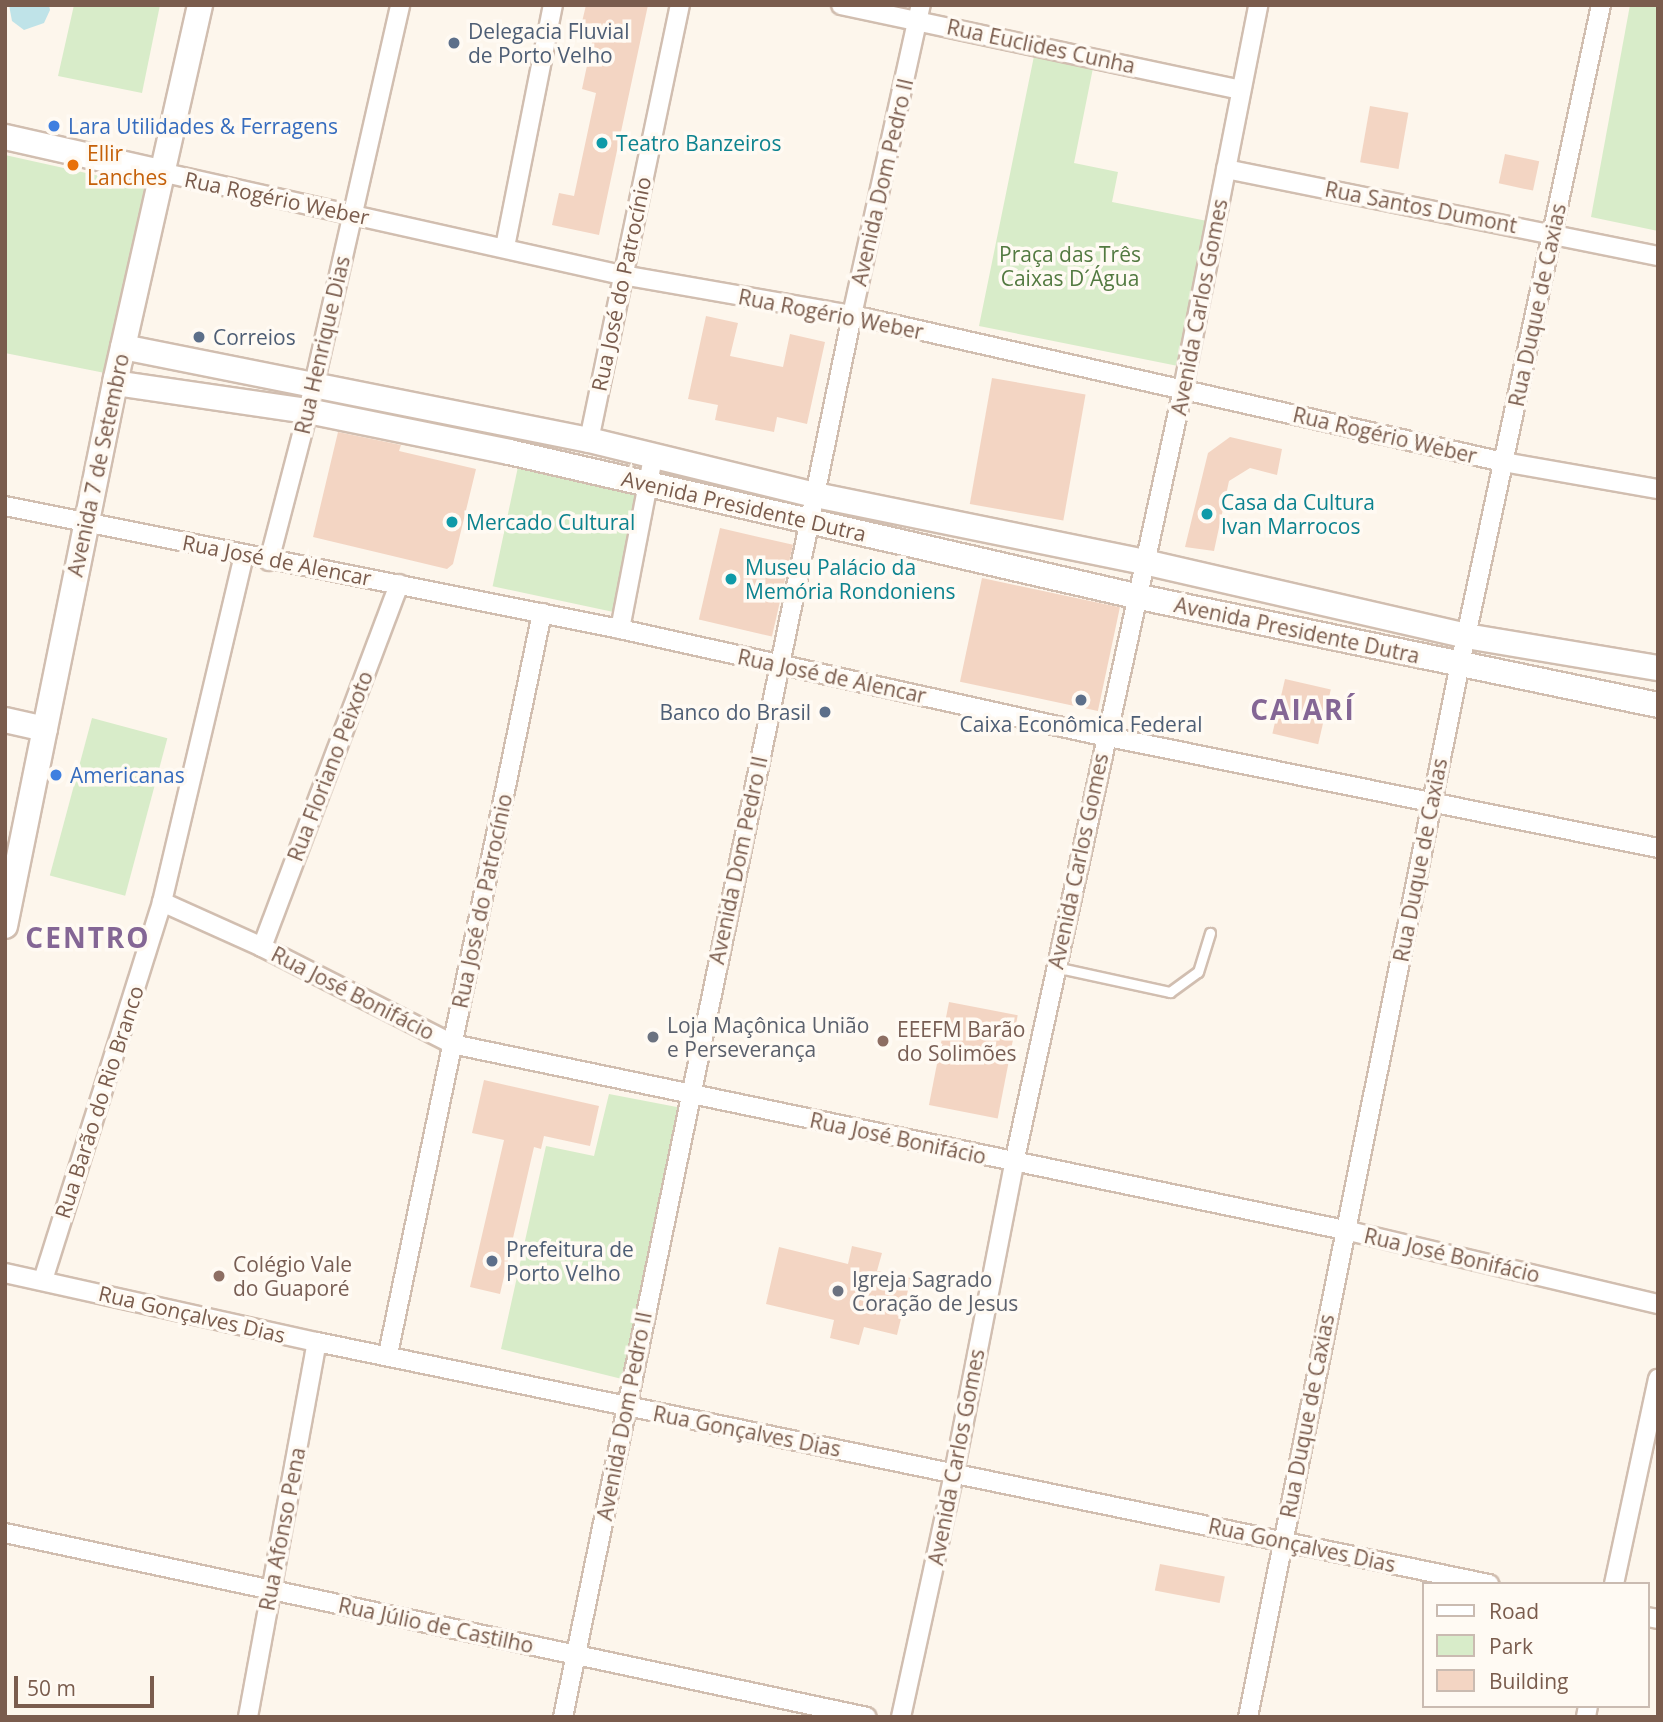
<!DOCTYPE html>
<html>
<head>
<meta charset="utf-8">
<style>
  body { margin:0 }
  #map { position:relative; width:1663px; height:1722px; overflow:hidden; background:#fdf6ec; font-family:"Open Sans",sans-serif }
  div>[style] { position:absolute }
  [style*='--x'] { left:calc(var(--x)*1px); top:calc(var(--y)*1px); width:calc(var(--w)*1px); rotate:calc(var(--a)*1deg) }
  .green>* { inset:0; background:#d8ecc9; transform-origin:0 0 }
  .water>* { inset:0; background:#bfe3e8 }
  .building>* { inset:0; background:#f3d5c3; transform-origin:0 0 }
  .roads { filter:drop-shadow(2px 0 #d1beb0) drop-shadow(-2px 0 #d1beb0) drop-shadow(0 2px #d1beb0) drop-shadow(0 -2px #d1beb0) }
  .lane>* { height:9px; margin:-4.5px; padding:0 4.5px; transform-origin:4.5px; border-radius:4.5px; background:#fff }
  .street>* { height:18px; margin:-9px; padding:0 9px; transform-origin:9px; border-radius:9px; background:#fff }
  .secondary>* { height:24px; margin:-12px; padding:0 12px; transform-origin:12px; border-radius:12px; background:#fff }
  .dots>* { width:19px; height:19px; translate:-50% -50%; box-sizing:border-box; border:4px solid #fffaf3; border-radius:50% }
  span { translate:-50% -50%; white-space:nowrap; text-align:center; line-height:1.15; -webkit-text-stroke:7px #fffaf3; paint-order:stroke }
  .service-label { font-size:21px; color:#4e5e75 }
  .left { translate:0 -50%; text-align:left }
  .right { translate:-100% -50%; text-align:right }
  .street-label { font-size:21px; color:#7a5c4d }
  .shop-label { font-size:21px; color:#366cbe }
  .culture-label { font-size:21px; color:#0d838f }
  .food-label { font-size:21px; color:#c56008 }
  .park-label { font-size:21px; color:#537a41 }
  .worship-label { font-size:21px; color:#5b616d }
  .education-label { font-size:21px; color:#785e54 }
  .district-label { font-size:28px; color:#846695; font-weight:700; letter-spacing:2px }
  .frame { position:absolute; inset:0; border:7px solid #7a5c4d; pointer-events:none }
  .legend { position:absolute; left:1422px; top:1582px; width:228px; height:126px; box-sizing:border-box; background:#fffaf3; border:2px solid #cabbb1; margin:0; padding:9px 12px; list-style:none; font-size:21px; color:#7a5c4d }
  .legend li { display:flex; align-items:center; gap:14px; height:35px }
  .legend b { width:35px; border:2px solid #cabbb1 }
  .scale { position:absolute; left:14px; top:1676px; width:140px; height:32px; box-sizing:border-box; border:4px solid #7a5c4d; border-top:0; padding-left:9px; font-size:21px; line-height:24px; white-space:nowrap; color:#7a5c4d; -webkit-text-stroke:5px #fffaf3; paint-order:stroke }
</style>
</head>
<body>
<div id="map">
  <div class="green">
    <i style="clip-path:polygon(74px 5px,160px 5px,142px 93px,58px 76px)"></i>
    <i style="clip-path:polygon(1630px 5px,1658px 5px,1658px 231px,1591px 217px)"></i>
    <i style="clip-path:polygon(1034px 56px,1093px 68px,1074px 163px,1118px 172px,1112px 202px,1212px 222px,1183px 367px,979px 326px)"></i>
    <i style="clip-path:polygon(5px 155px,154px 188px,115px 375px,5px 353px)"></i>
    <i style="left:519px;top:462px;width:138px;height:127px;rotate:12deg"></i>
    <i style="left:92px;top:718px;width:78px;height:163px;rotate:15deg"></i>
    <i style="clip-path:polygon(609px 1094px,682px 1108px,635px 1373px,622px 1379px,501px 1349px,546px 1146px,594px 1156px)"></i>
  </div>
  <div class="water">
    <i style="clip-path:polygon(9px 5px,49px 5px,50px 10px,44px 23px,24px 30px,12px 21px)"></i>
  </div>
  <div class="building">
    <i style="clip-path:polygon(586px 5px,648px 5px,599px 235px,552px 225px,559px 193px,574px 196px,596px 93px,582px 89px,592px 42px,578px 39px)"></i>
    <i style="left:1370px;top:106px;width:39px;height:57px;rotate:10deg"></i>
    <i style="left:1505px;top:154px;width:35px;height:30px;rotate:12deg"></i>
    <i style="clip-path:polygon(706px 316px,738px 323px,730px 356px,783px 367px,790px 334px,825px 342px,807px 424px,777px 417px,774px 432px,715px 420px,718px 405px,688px 399px)"></i>
    <i style="left:992px;top:378px;width:95px;height:128px;rotate:10deg"></i>
    <i style="clip-path:polygon(338px 432px,401px 445px,399px 451px,476px 469px,453px 564px,447px 569px,313px 537px)"></i>
    <i style="clip-path:polygon(1230px 437px,1282px 449px,1277px 475px,1250px 468px,1229px 481px,1214px 551px,1185px 547px,1208px 453px)"></i>
    <i style="left:720px;top:528px;width:75px;height:94px;rotate:13deg"></i>
    <i style="left:982px;top:578px;width:141px;height:106px;rotate:12deg"></i>
    <i style="left:1285px;top:679px;width:47px;height:56px;rotate:13deg"></i>
    <i style="left:949px;top:1002px;width:70px;height:105px;rotate:11deg"></i>
    <i style="clip-path:polygon(484px 1080px,599px 1106px,590px 1146px,544px 1136px,541px 1149px,534px 1147px,500px 1294px,470px 1287px,504px 1140px,472px 1133px)"></i>
    <i style="clip-path:polygon(852px 1246px,882px 1253px,877px 1271px,911px 1278px,897px 1335px,864px 1327px,859px 1345px,830px 1338px,834px 1320px,766px 1304px,779px 1247px,848px 1264px)"></i>
    <i style="left:1160px;top:1564px;width:66px;height:27px;rotate:11deg"></i>
  </div>
  <div class="roads">
    <div class="lane">
      <i style="--x:1055;--y:967;--w:118;--a:12.3"></i>
      <i style="--x:1170;--y:992;--w:34;--a:-36"></i>
      <i style="--x:1198;--y:972;--w:41;--a:-72.9"></i>
    </div>
    <div class="street">
      <i style="--x:841;--y:5;--w:409;--a:12"></i>
      <i style="--x:1226;--y:169;--w:441;--a:11.4"></i>
      <i style="--x:165;--y:173;--w:468;--a:12.6"></i>
      <i style="--x:622;--y:275;--w:233;--a:9.9"></i>
      <i style="--x:852;--y:315;--w:667;--a:12.72"></i>
      <i style="--x:1503;--y:462;--w:157;--a:9.9"></i>
      <i style="--x:505;--y:247;--w:247;--a:-78.8"></i>
      <i style="--x:589;--y:440;--w:444;--a:-78.2"></i>
      <i style="--x:5;--y:506;--w:627;--a:11.31"></i>
      <i style="--x:620;--y:629;--w:496;--a:12.5"></i>
      <i style="--x:1104;--y:736;--w:565;--a:11.43"></i>
      <i style="--x:269;--y:561;--w:155;--a:-75.4"></i>
      <i style="--x:308;--y:411;--w:416;--a:-77.2"></i>
      <i style="--x:620;--y:629;--w:175;--a:-79.1"></i>
      <i style="--x:162;--y:902;--w:110;--a:24.2"></i>
      <i style="--x:262;--y:947;--w:213;--a:27"></i>
      <i style="--x:452;--y:1044;--w:912;--a:11.77"></i>
      <i style="--x:1345;--y:1230;--w:322;--a:13.3"></i>
      <i style="--x:262;--y:947;--w:388;--a:-69.3"></i>
      <i style="--x:5;--y:1273;--w:320;--a:12.5"></i>
      <i style="--x:317;--y:1342;--w:1197;--a:11.67"></i>
      <i style="--x:43;--y:1280;--w:396;--a:-72.5"></i>
      <i style="--x:162;--y:902;--w:356;--a:-76.7"></i>
      <i style="--x:388;--y:1354;--w:757;--a:-78.26"></i>
      <i style="--x:5;--y:1533;--w:881;--a:12.05"></i>
      <i style="--x:1614;--y:1584;--w:210;--a:-77.9"></i>
      <i style="--x:1647;--y:1617;--w:11;--a:10"></i>
      <i style="--x:248;--y:1717;--w:381;--a:-79.6"></i>
      <i style="--x:563;--y:1717;--w:1431;--a:-78.35"></i>
      <i style="--x:852;--y:315;--w:318;--a:-77.5"></i>
      <i style="--x:901;--y:1717;--w:250;--a:-77.7"></i>
      <i style="--x:954;--y:1473;--w:316;--a:-79"></i>
      <i style="--x:1014;--y:1163;--w:792;--a:-77.68"></i>
      <i style="--x:1183;--y:389;--w:391;--a:-78.9"></i>
      <i style="--x:1248;--y:1717;--w:1074;--a:-78.62"></i>
      <i style="--x:1460;--y:664;--w:674;--a:-77.92"></i>
      <i style="--x:1586;--y:1717;--w:11;--a:-80"></i>
    </div>
    <div class="secondary">
      <i style="--x:5;--y:137;--w:164;--a:12.7"></i>
      <i style="--x:123;--y:347;--w:475;--a:11.3"></i>
      <i style="--x:589;--y:440;--w:233;--a:13.7"></i>
      <i style="--x:815;--y:495;--w:336;--a:11.5"></i>
      <i style="--x:1144;--y:562;--w:330;--a:12.9"></i>
      <i style="--x:1466;--y:636;--w:195;--a:9.5"></i>
      <i style="--x:115;--y:383;--w:195;--a:8.3"></i>
      <i style="--x:308;--y:411;--w:205;--a:11.5"></i>
      <i style="--x:509;--y:452;--w:642;--a:12.95"></i>
      <i style="--x:1135;--y:596;--w:534;--a:11.77"></i>
      <i style="--x:5;--y:720;--w:41;--a:12.7"></i>
      <i style="--x:5;--y:926;--w:559;--a:-78.55"></i>
      <i style="--x:116;--y:378;--w:382;--a:-77.3"></i>
    </div>
  </div>
  <div class="dots">
    <i style="left:454px;top:43px;background:#5c6f8a"></i>
    <i style="left:54px;top:126px;background:#3f7fe0"></i>
    <i style="left:602px;top:143px;background:#0f9aa8"></i>
    <i style="left:73px;top:165px;background:#e8710a"></i>
    <i style="left:199px;top:337px;background:#5c6f8a"></i>
    <i style="left:1207px;top:514px;background:#0f9aa8"></i>
    <i style="left:452px;top:522px;background:#0f9aa8"></i>
    <i style="left:731px;top:579px;background:#0f9aa8"></i>
    <i style="left:1081px;top:700px;background:#5c6f8a"></i>
    <i style="left:825px;top:712px;background:#5c6f8a"></i>
    <i style="left:56px;top:775px;background:#3f7fe0"></i>
    <i style="left:653px;top:1037px;background:#6b7280"></i>
    <i style="left:883px;top:1041px;background:#8d6e63"></i>
    <i style="left:492px;top:1261px;background:#5c6f8a"></i>
    <i style="left:219px;top:1276px;background:#8d6e63"></i>
    <i style="left:838px;top:1291px;background:#6b7280"></i>
  </div>
  <div class="service-label">
    <span class="left" style="left:468px;top:43px">Delegacia Fluvial<br>de Porto Velho</span>
    <span class="left" style="left:213px;top:337px">Correios</span>
    <span class="right" style="left:811px;top:712px">Banco do Brasil</span>
    <span style="left:1081px;top:724px">Caixa Econômica Federal</span>
    <span class="left" style="left:506px;top:1261px">Prefeitura de<br>Porto Velho</span>
  </div>
  <div class="street-label">
    <span style="left:1041px;top:46px;rotate:12deg">Rua Euclides Cunha</span>
    <span style="left:882px;top:182px;rotate:-77deg">Avenida Dom Pedro II</span>
    <span style="left:277px;top:198px;rotate:12deg">Rua Rogério Weber</span>
    <span style="left:1421px;top:207px;rotate:11deg">Rua Santos Dumont</span>
    <span style="left:621px;top:284px;rotate:-78deg">Rua José do Patrocínio</span>
    <span style="left:1537px;top:305px;rotate:-78deg">Rua Duque de Caxias</span>
    <span style="left:1199px;top:307px;rotate:-79deg">Avenida Carlos Gomes</span>
    <span style="left:831px;top:314px;rotate:11deg">Rua Rogério Weber</span>
    <span style="left:322px;top:345px;rotate:-77deg">Rua Henrique Dias</span>
    <span style="left:1385px;top:435px;rotate:13deg">Rua Rogério Weber</span>
    <span style="left:98px;top:465px;rotate:-78deg">Avenida 7 de Setembro</span>
    <span style="left:744px;top:506px;rotate:13deg">Avenida Presidente Dutra</span>
    <span style="left:277px;top:560px;rotate:11deg">Rua José de Alencar</span>
    <span style="left:1297px;top:630px;rotate:12deg">Avenida Presidente Dutra</span>
    <span style="left:832px;top:676px;rotate:12deg">Rua José de Alencar</span>
    <span style="left:330px;top:766px;rotate:-69deg">Rua Floriano Peixoto</span>
    <span style="left:738px;top:860px;rotate:-78deg">Avenida Dom Pedro II</span>
    <span style="left:1420px;top:860px;rotate:-79deg">Rua Duque de Caxias</span>
    <span style="left:1078px;top:861px;rotate:-78deg">Avenida Carlos Gomes</span>
    <span style="left:482px;top:901px;rotate:-78deg">Rua José do Patrocínio</span>
    <span style="left:353px;top:993px;rotate:27deg">Rua José Bonifácio</span>
    <span style="left:99px;top:1102px;rotate:-72deg">Rua Barão do Rio Branco</span>
    <span style="left:898px;top:1138px;rotate:12deg">Rua José Bonifácio</span>
    <span style="left:1452px;top:1255px;rotate:13deg">Rua José Bonifácio</span>
    <span style="left:192px;top:1314px;rotate:13deg">Rua Gonçalves Dias</span>
    <span style="left:624px;top:1416px;rotate:-79deg">Avenida Dom Pedro II</span>
    <span style="left:1307px;top:1416px;rotate:-79deg">Rua Duque de Caxias</span>
    <span style="left:747px;top:1431px;rotate:11deg">Rua Gonçalves Dias</span>
    <span style="left:956px;top:1457px;rotate:-79deg">Avenida Carlos Gomes</span>
    <span style="left:282px;top:1529px;rotate:-79deg">Rua Afonso Pena</span>
    <span style="left:1302px;top:1545px;rotate:12deg">Rua Gonçalves Dias</span>
    <span style="left:436px;top:1625px;rotate:12deg">Rua Júlio de Castilho</span>
  </div>
  <div class="shop-label">
    <span class="left" style="left:68px;top:126px">Lara Utilidades &amp; Ferragens</span>
    <span class="left" style="left:70px;top:775px">Americanas</span>
  </div>
  <div class="culture-label">
    <span class="left" style="left:616px;top:143px">Teatro Banzeiros</span>
    <span class="left" style="left:1221px;top:514px">Casa da Cultura<br>Ivan Marrocos</span>
    <span class="left" style="left:466px;top:522px">Mercado Cultural</span>
    <span class="left" style="left:745px;top:579px">Museu Palácio da<br>Memória Rondoniens</span>
  </div>
  <div class="food-label">
    <span class="left" style="left:87px;top:165px">Ellir<br>Lanches</span>
  </div>
  <div class="park-label">
    <span style="left:1070px;top:266px">Praça das Três<br>Caixas D´Água</span>
  </div>
  <div class="worship-label">
    <span class="left" style="left:667px;top:1037px">Loja Maçônica União<br>e Perseverança</span>
    <span class="left" style="left:852px;top:1291px">Igreja Sagrado<br>Coração de Jesus</span>
  </div>
  <div class="education-label">
    <span class="left" style="left:897px;top:1041px">EEEFM Barão<br>do Solimões</span>
    <span class="left" style="left:233px;top:1276px">Colégio Vale<br>do Guaporé</span>
  </div>
  <div class="district-label">
    <span style="left:1303px;top:709px">CAIARÍ</span>
    <span style="left:88px;top:937px">CENTRO</span>
  </div>
  <div class="frame"></div>
  <ul class="legend">
  <li><b style="height:9px;background:#fff"></b>Road</li>
  <li><b style="height:19px;background:#d8ecc9"></b>Park</li>
  <li><b style="height:19px;background:#f3d5c3"></b>Building</li>
  </ul>
  <div class="scale">50 m</div>
</div>
</body>
</html>
